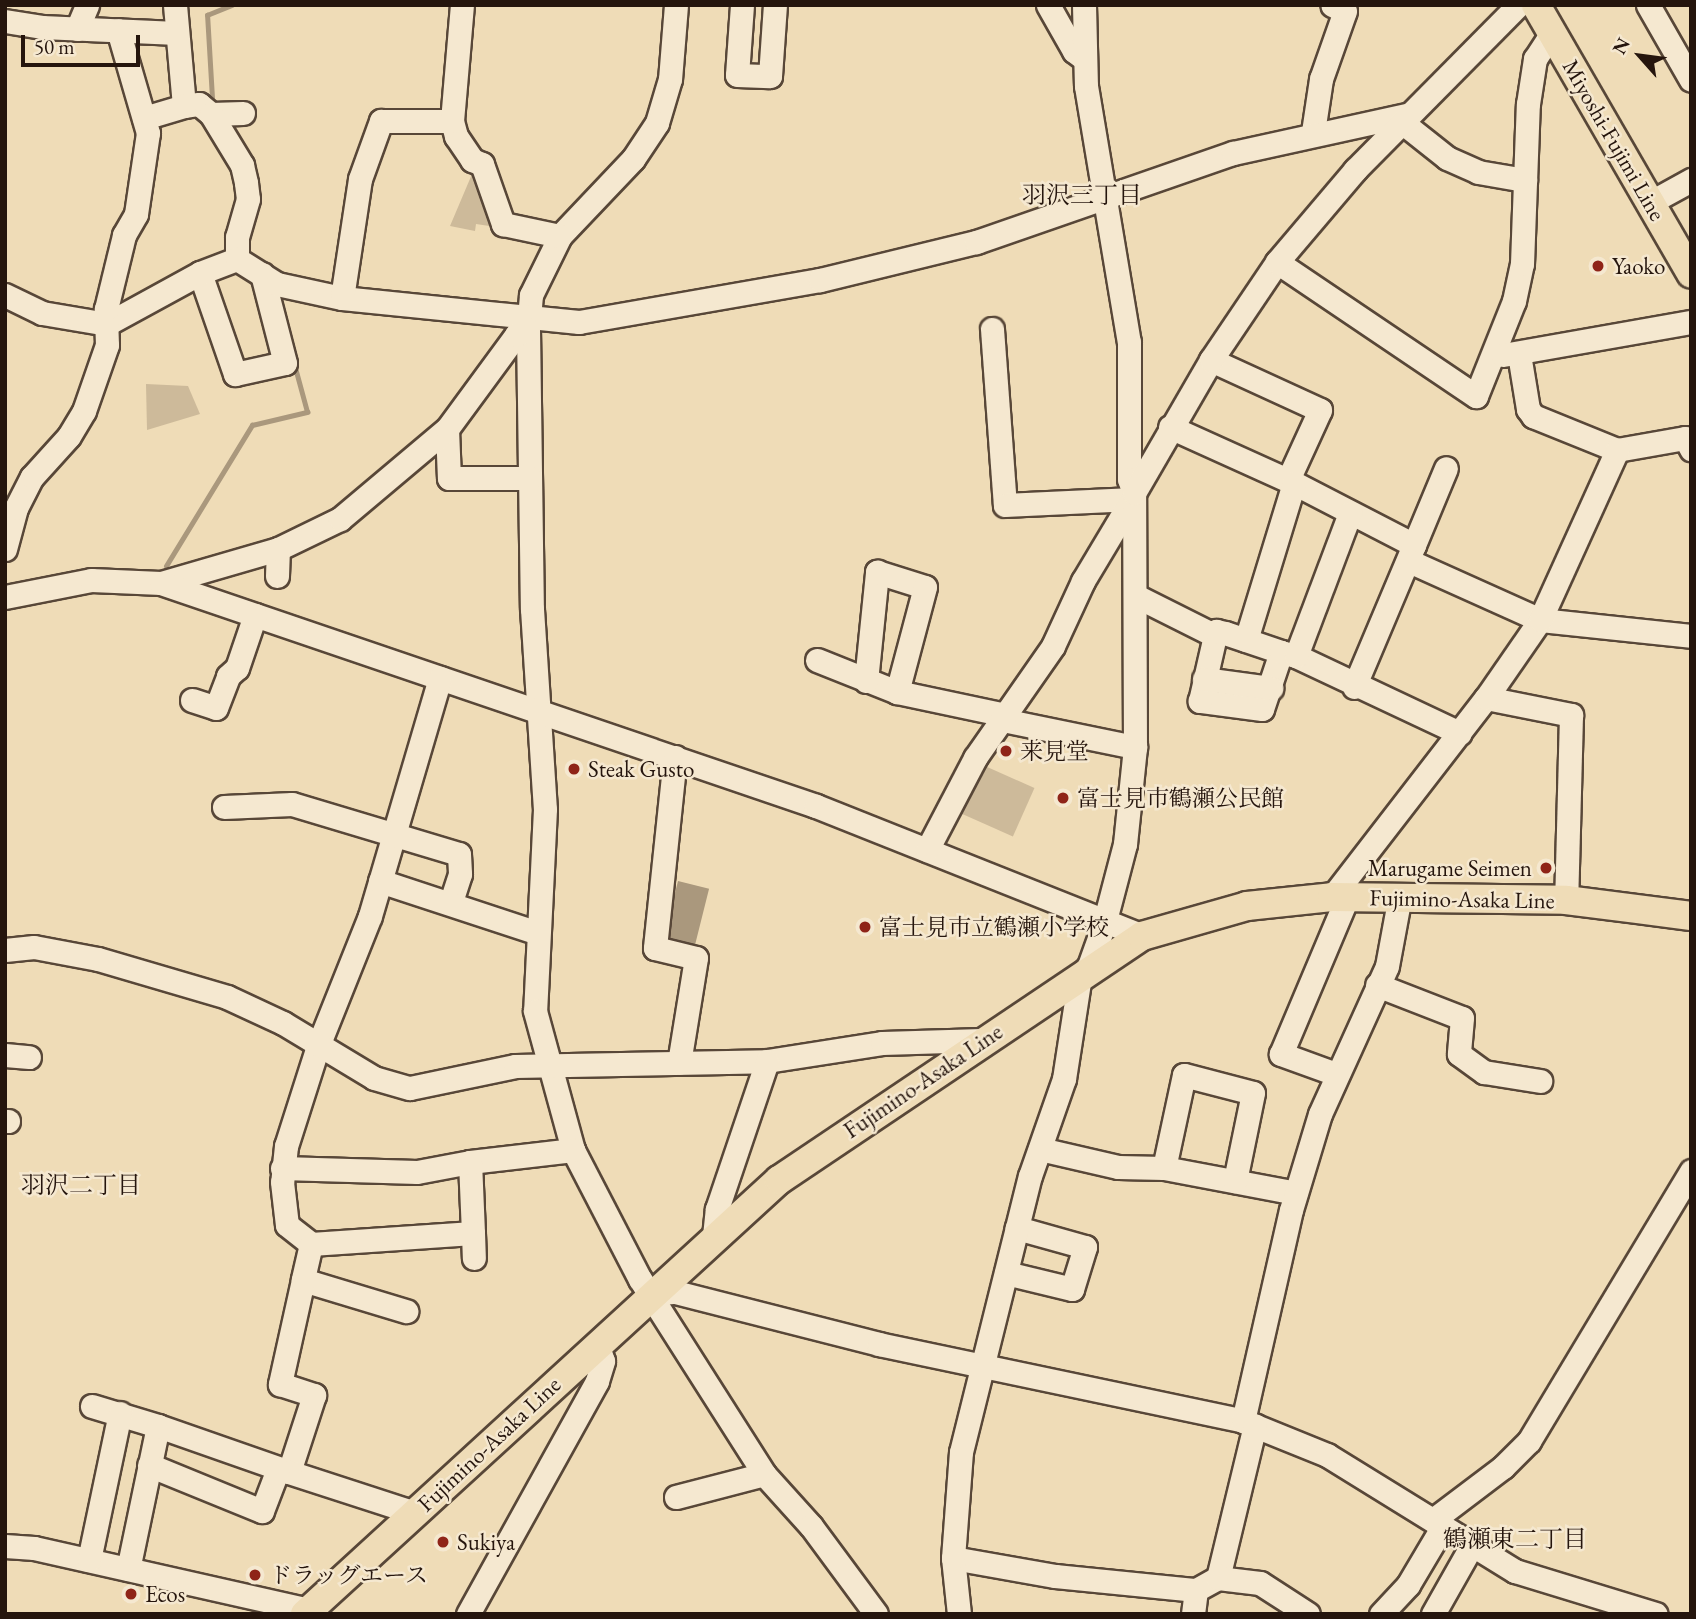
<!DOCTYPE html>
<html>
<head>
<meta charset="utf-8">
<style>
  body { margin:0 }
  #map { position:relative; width:1696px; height:1619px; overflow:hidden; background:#efdcb7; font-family:"EB Garamond","Noto Serif JP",serif }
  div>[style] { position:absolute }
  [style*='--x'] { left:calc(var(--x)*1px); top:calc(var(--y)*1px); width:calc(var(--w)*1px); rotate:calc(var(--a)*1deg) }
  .green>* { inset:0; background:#cdba9a; transform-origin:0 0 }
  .water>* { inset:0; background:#aa987d; transform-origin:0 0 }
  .stream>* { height:4.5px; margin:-2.25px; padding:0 2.25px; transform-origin:2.25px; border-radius:2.25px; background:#aa987d }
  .roads { filter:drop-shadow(2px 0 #584738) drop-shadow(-2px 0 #584738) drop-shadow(0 2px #584738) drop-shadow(0 -2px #584738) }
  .minor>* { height:23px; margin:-11.5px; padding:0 11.5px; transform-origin:11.5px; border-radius:11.5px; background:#f5e8d0 }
  .major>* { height:28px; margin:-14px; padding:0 14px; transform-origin:14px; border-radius:14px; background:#efdcb7 }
  .dots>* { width:19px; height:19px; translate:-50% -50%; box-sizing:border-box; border:4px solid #f5e8d0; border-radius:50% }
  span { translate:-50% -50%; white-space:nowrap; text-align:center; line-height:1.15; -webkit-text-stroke:5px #f5e8d0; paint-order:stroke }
  .street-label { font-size:23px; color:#25150d }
  .poi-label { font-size:23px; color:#25150d }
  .left { translate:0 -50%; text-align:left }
  .right { translate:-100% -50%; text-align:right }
  .neighbourhood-label { font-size:24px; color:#25150d }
  .frame { position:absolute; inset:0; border:7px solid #25150d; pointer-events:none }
  .north { position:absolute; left:1605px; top:21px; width:70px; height:70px; -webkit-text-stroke:5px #f5e8d0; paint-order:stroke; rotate:298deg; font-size:19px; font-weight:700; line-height:28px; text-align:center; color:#25150d }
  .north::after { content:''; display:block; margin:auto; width:24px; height:32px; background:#25150d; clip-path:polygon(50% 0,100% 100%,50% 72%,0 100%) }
  .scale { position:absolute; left:21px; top:35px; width:119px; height:32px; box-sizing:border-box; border:4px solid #25150d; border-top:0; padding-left:9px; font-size:21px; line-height:24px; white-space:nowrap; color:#25150d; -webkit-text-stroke:5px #f5e8d0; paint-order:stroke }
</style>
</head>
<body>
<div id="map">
  <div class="green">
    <i style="clip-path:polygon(475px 167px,496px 227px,476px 224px,475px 231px,450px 226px)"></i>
    <i style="clip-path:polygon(146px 384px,188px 386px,200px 414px,147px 430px)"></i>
    <i style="left:976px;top:762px;width:64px;height:53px;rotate:24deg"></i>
  </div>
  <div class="water">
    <i style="left:678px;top:881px;width:32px;height:60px;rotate:14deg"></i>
  </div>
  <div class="stream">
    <i style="--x:212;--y:98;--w:83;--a:-93.4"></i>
    <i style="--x:207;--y:15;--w:27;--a:-22"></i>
    <i style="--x:166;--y:566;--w:165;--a:-58.6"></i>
    <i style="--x:252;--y:425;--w:57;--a:-13.3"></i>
    <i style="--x:307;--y:412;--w:50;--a:-105.2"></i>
  </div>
  <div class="roads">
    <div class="minor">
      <i style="--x:175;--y:5;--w:101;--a:84.9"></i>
      <i style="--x:184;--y:106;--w:15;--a:-8"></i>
      <i style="--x:199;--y:104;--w:16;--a:40"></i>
      <i style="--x:211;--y:114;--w:32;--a:-2"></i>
      <i style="--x:676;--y:5;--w:74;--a:94.6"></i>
      <i style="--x:670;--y:79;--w:46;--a:106.5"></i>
      <i style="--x:657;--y:123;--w:43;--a:123.7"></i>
      <i style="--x:633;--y:159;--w:106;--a:133.5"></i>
      <i style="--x:560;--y:236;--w:66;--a:116.2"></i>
      <i style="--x:531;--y:295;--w:34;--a:95"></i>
      <i style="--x:528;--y:329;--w:280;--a:89.2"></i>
      <i style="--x:532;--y:609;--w:200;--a:86.3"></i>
      <i style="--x:545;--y:809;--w:202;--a:92.8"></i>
      <i style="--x:535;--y:1011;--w:144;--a:74.7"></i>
      <i style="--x:573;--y:1150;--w:145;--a:62.6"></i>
      <i style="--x:640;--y:1279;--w:231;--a:57.5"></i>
      <i style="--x:764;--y:1474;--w:70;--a:47.9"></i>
      <i style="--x:811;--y:1526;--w:109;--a:53.5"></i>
      <i style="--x:742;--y:5;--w:70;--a:94.1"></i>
      <i style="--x:737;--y:75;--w:33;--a:2"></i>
      <i style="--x:770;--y:76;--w:71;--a:-86"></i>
      <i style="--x:1048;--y:5;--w:53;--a:60.5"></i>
      <i style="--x:1074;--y:51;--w:10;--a:37"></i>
      <i style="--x:1084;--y:5;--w:81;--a:88.6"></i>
      <i style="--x:1086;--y:86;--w:260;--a:80.5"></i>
      <i style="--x:1129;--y:342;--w:137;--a:90"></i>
      <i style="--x:1129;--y:479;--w:15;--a:70"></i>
      <i style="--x:1648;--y:5;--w:86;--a:60.2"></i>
      <i style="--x:5;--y:21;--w:37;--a:9"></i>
      <i style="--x:42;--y:27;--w:135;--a:2.5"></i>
      <i style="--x:77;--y:29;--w:26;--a:-67"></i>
      <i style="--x:211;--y:114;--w:60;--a:58.7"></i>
      <i style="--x:242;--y:165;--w:18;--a:77"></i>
      <i style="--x:246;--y:183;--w:16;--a:83"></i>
      <i style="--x:248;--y:199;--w:40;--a:106"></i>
      <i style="--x:237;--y:237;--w:22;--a:90"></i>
      <i style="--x:144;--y:118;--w:42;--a:-16.7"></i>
      <i style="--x:452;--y:121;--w:16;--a:75"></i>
      <i style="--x:456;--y:136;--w:29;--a:56"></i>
      <i style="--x:472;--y:160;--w:11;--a:22"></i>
      <i style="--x:482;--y:164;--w:64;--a:70.7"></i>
      <i style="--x:503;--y:224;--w:58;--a:11.9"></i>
      <i style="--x:1403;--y:123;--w:56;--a:38.5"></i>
      <i style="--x:1447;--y:158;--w:34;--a:24"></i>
      <i style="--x:1478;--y:172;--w:48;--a:9.7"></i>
      <i style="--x:1313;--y:132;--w:54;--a:-81.4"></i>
      <i style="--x:1321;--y:79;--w:72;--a:-70.6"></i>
      <i style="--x:1345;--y:11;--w:14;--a:-155"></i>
      <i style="--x:1651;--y:202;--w:46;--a:-28.8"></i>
      <i style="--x:1277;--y:262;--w:240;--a:34"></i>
      <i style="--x:1476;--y:396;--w:102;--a:-68.2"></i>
      <i style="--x:1514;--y:301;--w:38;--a:-78"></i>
      <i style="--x:1522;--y:264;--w:160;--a:-87.9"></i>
      <i style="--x:1528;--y:104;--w:46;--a:-81.2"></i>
      <i style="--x:1535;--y:59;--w:31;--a:-57"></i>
      <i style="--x:200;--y:273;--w:107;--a:70.9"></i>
      <i style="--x:235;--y:374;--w:51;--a:-12.4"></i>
      <i style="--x:285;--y:363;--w:92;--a:-104.5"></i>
      <i style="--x:5;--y:295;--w:41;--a:25.9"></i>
      <i style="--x:42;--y:313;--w:66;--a:9.6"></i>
      <i style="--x:107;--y:324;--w:106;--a:-28.7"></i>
      <i style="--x:200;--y:273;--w:40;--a:-21"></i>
      <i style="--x:237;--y:259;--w:47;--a:32"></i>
      <i style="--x:277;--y:284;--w:66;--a:12.2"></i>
      <i style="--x:342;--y:298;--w:238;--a:5.8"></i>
      <i style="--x:579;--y:322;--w:245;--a:-9.9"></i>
      <i style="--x:820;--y:280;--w:161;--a:-13.7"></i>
      <i style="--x:976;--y:242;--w:272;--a:-19.1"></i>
      <i style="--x:1233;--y:153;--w:181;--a:-12.4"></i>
      <i style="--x:342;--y:298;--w:120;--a:-81.4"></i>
      <i style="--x:360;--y:179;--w:62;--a:-70.1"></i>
      <i style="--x:381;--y:121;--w:71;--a:0"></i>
      <i style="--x:452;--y:121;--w:116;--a:-85.1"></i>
      <i style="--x:992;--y:329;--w:176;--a:85.8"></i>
      <i style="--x:1005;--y:505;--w:127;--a:-2.7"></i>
      <i style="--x:1519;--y:354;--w:56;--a:80.7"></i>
      <i style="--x:1528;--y:409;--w:9;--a:54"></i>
      <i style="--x:1533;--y:416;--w:91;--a:22"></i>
      <i style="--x:1617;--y:450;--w:69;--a:-10"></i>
      <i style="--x:1685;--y:438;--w:13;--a:61"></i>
      <i style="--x:1503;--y:355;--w:191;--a:-10"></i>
      <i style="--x:1211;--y:360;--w:120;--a:24.6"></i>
      <i style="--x:1320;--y:410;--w:77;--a:114.6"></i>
      <i style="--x:1170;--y:427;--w:136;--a:24.3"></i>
      <i style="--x:1294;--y:483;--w:135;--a:27.3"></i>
      <i style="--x:1414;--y:545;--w:154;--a:112.9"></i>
      <i style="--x:447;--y:429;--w:49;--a:87.7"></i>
      <i style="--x:449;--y:478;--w:81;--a:0"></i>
      <i style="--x:1414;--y:545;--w:83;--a:-67.4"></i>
      <i style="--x:5;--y:549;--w:42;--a:-75"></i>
      <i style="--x:16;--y:508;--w:35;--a:-63"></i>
      <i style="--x:32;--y:477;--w:55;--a:-47.9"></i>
      <i style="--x:69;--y:436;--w:29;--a:-59"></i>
      <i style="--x:84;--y:411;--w:70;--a:-70.8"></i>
      <i style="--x:107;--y:345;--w:36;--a:-92"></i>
      <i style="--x:106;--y:309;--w:76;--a:-76.3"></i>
      <i style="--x:124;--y:235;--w:24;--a:-60"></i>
      <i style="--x:136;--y:214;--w:82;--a:-81.6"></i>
      <i style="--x:148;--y:133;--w:107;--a:-106.2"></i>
      <i style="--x:1409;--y:561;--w:144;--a:24.2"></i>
      <i style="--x:1540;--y:620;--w:152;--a:6"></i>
      <i style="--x:277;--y:576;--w:27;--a:-88"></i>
      <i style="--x:161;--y:583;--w:122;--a:-16.2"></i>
      <i style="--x:278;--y:549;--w:69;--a:-25.8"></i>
      <i style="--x:340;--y:519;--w:140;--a:-40.1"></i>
      <i style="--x:447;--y:429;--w:117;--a:-53.7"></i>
      <i style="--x:516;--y:335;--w:13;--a:-27"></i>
      <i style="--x:1136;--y:596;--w:87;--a:26.6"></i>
      <i style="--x:5;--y:597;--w:88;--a:-11.2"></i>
      <i style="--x:91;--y:580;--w:70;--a:2.5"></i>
      <i style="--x:161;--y:583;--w:692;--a:18.8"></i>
      <i style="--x:816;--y:806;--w:351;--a:21.7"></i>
      <i style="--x:1246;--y:640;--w:164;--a:-73"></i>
      <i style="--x:1281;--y:652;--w:60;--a:108.4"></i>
      <i style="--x:1262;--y:709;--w:63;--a:-172.6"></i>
      <i style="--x:1200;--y:701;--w:72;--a:-77.1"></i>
      <i style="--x:1216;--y:631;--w:9;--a:13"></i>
      <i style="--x:1225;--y:633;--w:59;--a:18.7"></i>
      <i style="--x:1281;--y:652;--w:16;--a:15"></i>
      <i style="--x:1296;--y:656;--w:181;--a:25.2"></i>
      <i style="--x:1296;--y:656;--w:153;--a:-69.3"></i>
      <i style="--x:817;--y:660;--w:86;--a:21.8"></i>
      <i style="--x:897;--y:692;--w:111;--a:11.9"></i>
      <i style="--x:440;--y:678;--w:248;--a:106.4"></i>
      <i style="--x:370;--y:916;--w:140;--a:111.8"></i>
      <i style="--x:318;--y:1046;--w:105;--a:107.7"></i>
      <i style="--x:286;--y:1146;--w:36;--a:96"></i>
      <i style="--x:282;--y:1182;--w:43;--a:83.4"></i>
      <i style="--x:287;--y:1225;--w:31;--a:38"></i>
      <i style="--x:311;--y:1244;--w:162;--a:-3.9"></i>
      <i style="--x:473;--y:1233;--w:71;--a:-92.4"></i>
      <i style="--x:470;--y:1162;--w:104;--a:-6.6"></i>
      <i style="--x:1204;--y:679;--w:68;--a:7.7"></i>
      <i style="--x:866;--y:681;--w:110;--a:-84.2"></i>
      <i style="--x:877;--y:572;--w:50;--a:17.4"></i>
      <i style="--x:925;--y:587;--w:109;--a:104.9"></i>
      <i style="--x:1486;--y:698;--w:87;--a:11.3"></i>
      <i style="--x:1571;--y:715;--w:185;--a:91.5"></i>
      <i style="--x:192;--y:700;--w:25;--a:18"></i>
      <i style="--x:216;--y:708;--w:34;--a:-69"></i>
      <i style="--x:228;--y:676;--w:12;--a:-42"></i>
      <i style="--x:237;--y:668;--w:56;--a:-71.2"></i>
      <i style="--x:1003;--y:720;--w:135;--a:11.6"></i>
      <i style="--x:675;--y:757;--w:192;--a:96"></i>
      <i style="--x:655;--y:948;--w:42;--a:13.7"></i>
      <i style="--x:696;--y:958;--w:106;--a:99.2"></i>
      <i style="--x:224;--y:807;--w:68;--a:-2.5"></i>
      <i style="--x:292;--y:804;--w:174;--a:16.7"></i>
      <i style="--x:459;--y:854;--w:20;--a:87"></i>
      <i style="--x:460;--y:874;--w:29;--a:108"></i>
      <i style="--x:927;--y:850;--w:104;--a:-62.4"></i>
      <i style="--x:975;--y:758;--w:136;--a:-55.1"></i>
      <i style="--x:1053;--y:646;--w:72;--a:-65.2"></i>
      <i style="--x:1083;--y:581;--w:96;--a:-59.1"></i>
      <i style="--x:380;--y:881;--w:166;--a:18.2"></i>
      <i style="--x:1332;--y:897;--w:252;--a:-52.3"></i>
      <i style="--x:1486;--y:698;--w:95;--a:-55.3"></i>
      <i style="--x:1540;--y:620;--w:187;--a:-65.6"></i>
      <i style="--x:5;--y:950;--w:29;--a:-6"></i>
      <i style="--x:34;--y:947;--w:65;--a:10.6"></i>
      <i style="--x:98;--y:959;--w:134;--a:16.4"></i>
      <i style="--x:227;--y:997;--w:62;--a:24.9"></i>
      <i style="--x:283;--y:1023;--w:106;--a:31.1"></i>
      <i style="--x:374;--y:1078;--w:37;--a:16"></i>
      <i style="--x:410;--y:1088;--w:107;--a:-11.8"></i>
      <i style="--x:515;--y:1066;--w:252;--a:-1.1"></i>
      <i style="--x:767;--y:1061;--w:116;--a:-8.9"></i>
      <i style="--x:882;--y:1043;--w:100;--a:-1.7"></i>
      <i style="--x:1377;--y:985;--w:91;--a:21.2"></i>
      <i style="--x:1462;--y:1018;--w:36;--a:95"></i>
      <i style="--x:1459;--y:1054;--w:31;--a:36"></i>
      <i style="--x:1484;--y:1072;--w:57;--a:9.1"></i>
      <i style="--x:5;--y:1055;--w:24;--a:5"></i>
      <i style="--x:1336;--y:1074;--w:59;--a:-160"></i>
      <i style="--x:1281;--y:1054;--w:169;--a:-67.1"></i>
      <i style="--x:5;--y:1121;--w:3;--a:0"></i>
      <i style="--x:1040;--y:1149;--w:80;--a:13"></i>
      <i style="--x:1118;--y:1167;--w:46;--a:1.2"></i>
      <i style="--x:1164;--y:1168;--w:134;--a:10.7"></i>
      <i style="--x:282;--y:1168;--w:135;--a:1.7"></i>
      <i style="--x:417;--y:1172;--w:54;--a:-10.7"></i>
      <i style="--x:1164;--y:1168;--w:95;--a:-77.9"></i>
      <i style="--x:1184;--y:1075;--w:71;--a:14.6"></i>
      <i style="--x:1253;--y:1093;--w:90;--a:101.6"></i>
      <i style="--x:473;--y:1233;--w:25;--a:88"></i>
      <i style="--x:714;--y:1236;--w:27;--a:-84"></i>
      <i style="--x:717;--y:1209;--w:156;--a:-71.3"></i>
      <i style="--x:311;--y:1244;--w:37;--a:103"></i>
      <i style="--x:303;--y:1280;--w:108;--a:16.8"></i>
      <i style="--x:1006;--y:1273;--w:68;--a:13.6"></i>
      <i style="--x:1072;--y:1289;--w:44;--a:-72.8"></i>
      <i style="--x:1085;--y:1247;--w:71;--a:-164.4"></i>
      <i style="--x:303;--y:1280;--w:107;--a:102.5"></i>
      <i style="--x:280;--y:1384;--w:36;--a:18"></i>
      <i style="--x:314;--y:1395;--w:81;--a:108"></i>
      <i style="--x:289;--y:1472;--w:133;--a:18"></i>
      <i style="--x:651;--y:1294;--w:24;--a:-5"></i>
      <i style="--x:675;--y:1292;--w:211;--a:14.3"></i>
      <i style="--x:879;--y:1344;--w:372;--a:11.9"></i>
      <i style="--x:1243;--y:1421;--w:91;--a:22"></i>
      <i style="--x:1327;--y:1455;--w:221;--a:31.7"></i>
      <i style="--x:1515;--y:1571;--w:147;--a:17"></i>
      <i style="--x:92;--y:1406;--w:69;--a:16.9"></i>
      <i style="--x:158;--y:1426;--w:146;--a:101.8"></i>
      <i style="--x:1243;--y:1421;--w:216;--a:-77.2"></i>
      <i style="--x:1291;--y:1210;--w:100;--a:-73.2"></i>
      <i style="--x:1320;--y:1114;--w:162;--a:-65.6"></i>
      <i style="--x:1387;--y:966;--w:71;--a:-79.5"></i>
      <i style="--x:158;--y:1426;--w:139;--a:19.3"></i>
      <i style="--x:149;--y:1465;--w:122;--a:22.2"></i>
      <i style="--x:262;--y:1511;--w:45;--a:-69.1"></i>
      <i style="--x:676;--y:1497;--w:91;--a:-14.6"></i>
      <i style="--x:1433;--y:1520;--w:88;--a:-37.1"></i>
      <i style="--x:1503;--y:1467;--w:37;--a:-45"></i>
      <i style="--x:1529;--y:1441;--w:315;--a:-59"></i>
      <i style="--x:5;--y:1546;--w:29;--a:4"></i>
      <i style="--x:34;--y:1548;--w:282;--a:12.7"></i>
      <i style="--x:953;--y:1558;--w:104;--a:10"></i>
      <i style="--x:1055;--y:1576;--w:142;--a:5.7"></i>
      <i style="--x:1196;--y:1590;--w:25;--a:-29"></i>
      <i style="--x:1218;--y:1578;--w:157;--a:-76.4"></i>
      <i style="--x:89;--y:1560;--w:150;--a:-78.1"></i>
      <i style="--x:1218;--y:1578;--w:42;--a:6.8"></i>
      <i style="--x:1260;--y:1583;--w:57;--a:32.9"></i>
      <i style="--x:468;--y:1614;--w:266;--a:-61"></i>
      <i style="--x:597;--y:1381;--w:21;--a:-73"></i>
      <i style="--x:603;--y:1361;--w:18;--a:-109"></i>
      <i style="--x:959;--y:1614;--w:56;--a:-96.1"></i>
      <i style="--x:953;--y:1558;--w:106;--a:-85.7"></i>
      <i style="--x:961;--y:1452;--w:284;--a:-76"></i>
      <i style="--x:1030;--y:1176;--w:103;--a:-70.7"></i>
      <i style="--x:1064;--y:1079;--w:104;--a:-81.2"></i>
      <i style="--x:1080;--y:976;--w:13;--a:-48"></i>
      <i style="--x:1089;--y:966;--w:45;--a:-70.3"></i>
      <i style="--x:1104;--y:924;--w:83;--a:-75.3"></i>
      <i style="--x:1125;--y:844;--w:98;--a:-84.1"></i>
      <i style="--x:1135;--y:747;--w:254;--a:-90.2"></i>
      <i style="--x:1134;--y:493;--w:154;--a:-59.9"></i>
      <i style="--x:1211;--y:360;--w:118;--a:-56"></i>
      <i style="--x:1277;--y:262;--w:121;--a:-49.7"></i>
      <i style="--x:1355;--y:170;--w:232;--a:-45.3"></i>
      <i style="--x:1193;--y:1614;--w:24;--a:-83"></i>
      <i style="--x:1381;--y:1614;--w:40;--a:-47"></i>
      <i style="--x:1408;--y:1585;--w:69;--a:-59.3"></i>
      <i style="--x:1433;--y:1614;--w:79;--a:-60.5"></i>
    </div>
    <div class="major">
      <i style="--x:1536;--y:5;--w:310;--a:60"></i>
      <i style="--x:305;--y:1614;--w:643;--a:-42.48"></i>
      <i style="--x:779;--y:1180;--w:437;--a:-33.9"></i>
      <i style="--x:1142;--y:936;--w:109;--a:-15.9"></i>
      <i style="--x:1247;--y:906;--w:85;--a:-6"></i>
      <i style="--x:1332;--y:897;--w:234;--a:0.7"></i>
      <i style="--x:1566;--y:900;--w:126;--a:7.3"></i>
    </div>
  </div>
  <div class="dots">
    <i style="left:1598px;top:266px;background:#8f2418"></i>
    <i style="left:1006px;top:751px;background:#8f2418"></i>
    <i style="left:574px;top:769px;background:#8f2418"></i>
    <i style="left:1063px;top:798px;background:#8f2418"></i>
    <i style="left:1546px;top:868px;background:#8f2418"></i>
    <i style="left:865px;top:927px;background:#8f2418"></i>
    <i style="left:443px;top:1542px;background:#8f2418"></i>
    <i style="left:255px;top:1575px;background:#8f2418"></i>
    <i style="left:131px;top:1594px;background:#8f2418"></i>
  </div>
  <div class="street-label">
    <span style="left:1614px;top:140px;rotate:60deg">Miyoshi-Fujimi Line</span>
    <span style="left:1462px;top:899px;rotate:1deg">Fujimino-Asaka Line</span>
    <span style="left:923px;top:1081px;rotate:-34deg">Fujimino-Asaka Line</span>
    <span style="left:489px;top:1444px;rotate:-43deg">Fujimino-Asaka Line</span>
  </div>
  <div class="poi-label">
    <span class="left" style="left:1612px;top:266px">Yaoko</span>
    <span class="left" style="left:1020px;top:751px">来見堂</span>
    <span class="left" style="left:588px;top:769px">Steak Gusto</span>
    <span class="left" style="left:1077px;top:798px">富士見市鶴瀬公民館</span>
    <span class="right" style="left:1532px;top:868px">Marugame Seimen</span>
    <span class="left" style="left:879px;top:927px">富士見市立鶴瀬小学校</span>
    <span class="left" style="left:457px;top:1542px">Sukiya</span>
    <span class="left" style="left:269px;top:1575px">ドラッグエース</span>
    <span class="left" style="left:145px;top:1594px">Ecos</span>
  </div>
  <div class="neighbourhood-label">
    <span style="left:1082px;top:195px">羽沢三丁目</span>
    <span style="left:81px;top:1185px">羽沢二丁目</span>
    <span style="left:1515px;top:1539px">鶴瀬東二丁目</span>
  </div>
  <div class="frame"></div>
  <div class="north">N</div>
  <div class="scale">50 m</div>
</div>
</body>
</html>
